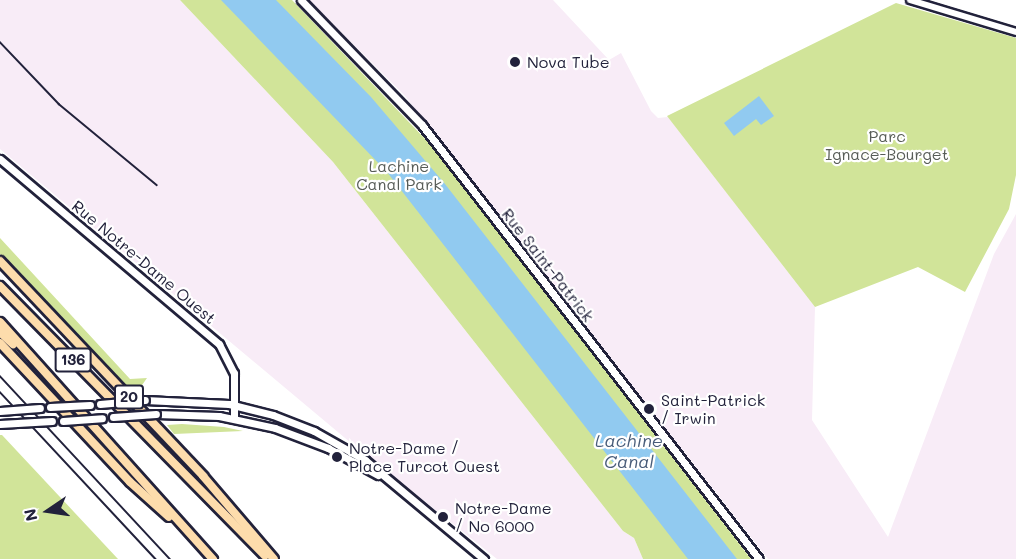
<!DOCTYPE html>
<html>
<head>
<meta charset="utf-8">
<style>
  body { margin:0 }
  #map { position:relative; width:1016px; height:559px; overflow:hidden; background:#fff; font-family:Mali,sans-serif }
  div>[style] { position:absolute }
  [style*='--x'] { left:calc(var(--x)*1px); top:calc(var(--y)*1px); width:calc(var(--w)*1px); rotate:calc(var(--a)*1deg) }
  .built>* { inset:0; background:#f8ecf7 }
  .green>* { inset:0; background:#d1e499 }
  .water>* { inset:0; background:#91caf0 }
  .roads { filter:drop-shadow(2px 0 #22223b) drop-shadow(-2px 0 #22223b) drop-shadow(0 2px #22223b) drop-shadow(0 -2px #22223b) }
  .tertiary>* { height:6px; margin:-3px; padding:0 3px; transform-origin:3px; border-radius:3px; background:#fff }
  .secondary>* { height:7px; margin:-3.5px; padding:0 3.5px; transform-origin:3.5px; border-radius:3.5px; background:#fff }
  .motorway>* { height:8px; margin:-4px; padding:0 4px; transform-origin:4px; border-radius:4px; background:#fddcac }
  .rail>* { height:1.5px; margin:-0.75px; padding:0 0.75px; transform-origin:0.75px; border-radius:0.75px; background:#22223b }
  .bridges { filter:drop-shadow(2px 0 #22223b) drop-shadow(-2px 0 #22223b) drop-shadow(0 2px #22223b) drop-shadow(0 -2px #22223b) }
  .secondary-bridge>* { height:7px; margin:-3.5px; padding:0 3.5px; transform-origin:3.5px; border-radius:3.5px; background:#fff }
  .dots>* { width:16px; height:16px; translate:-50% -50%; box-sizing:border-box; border:3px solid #fff; border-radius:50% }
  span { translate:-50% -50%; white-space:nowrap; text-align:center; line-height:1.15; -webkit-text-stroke:4.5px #fff; paint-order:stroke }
  .shield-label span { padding:2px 4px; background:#fff; border:2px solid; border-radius:4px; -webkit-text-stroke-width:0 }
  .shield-label { font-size:15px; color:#22223b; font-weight:700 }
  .poi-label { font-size:16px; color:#22223b }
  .left { translate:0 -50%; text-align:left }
  .park-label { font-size:16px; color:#575c57 }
  .street-label { font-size:16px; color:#22223b }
  .water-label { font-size:18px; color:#495d7a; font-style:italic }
  .north { position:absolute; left:18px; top:481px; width:60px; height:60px; -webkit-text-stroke:4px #fff; paint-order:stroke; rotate:257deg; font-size:16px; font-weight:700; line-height:24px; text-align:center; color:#22223b }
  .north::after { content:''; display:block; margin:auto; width:21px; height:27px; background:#22223b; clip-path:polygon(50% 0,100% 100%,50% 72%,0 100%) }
</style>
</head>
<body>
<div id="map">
  <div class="built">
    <i style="clip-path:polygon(0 0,180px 0,333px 162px,623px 531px,634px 538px,643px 559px,497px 559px,345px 438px,0 149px)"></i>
    <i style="clip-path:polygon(309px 0,553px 0,609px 60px,621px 53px,651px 111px,658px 118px,668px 117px,815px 307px,812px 420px,888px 537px,994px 254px,1016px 214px,1016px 559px,768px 559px,405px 96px)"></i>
  </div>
  <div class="green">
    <i style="clip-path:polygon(180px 0,292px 0,429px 143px,751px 559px,643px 559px,634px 538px,623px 531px,333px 162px)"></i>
    <i style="clip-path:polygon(896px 3px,1016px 38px,1016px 175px,1009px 209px,965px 292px,918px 267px,815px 307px,667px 116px)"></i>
    <i style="clip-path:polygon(0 238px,130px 379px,147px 378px,138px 391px,142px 395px,134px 396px,0 254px)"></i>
    <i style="clip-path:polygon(182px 424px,224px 427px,243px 431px,174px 434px,167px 425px)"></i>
    <i style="clip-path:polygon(0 435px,2px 435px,118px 559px,0 559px)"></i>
  </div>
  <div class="water">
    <i style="clip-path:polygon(221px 0,276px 0,371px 97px,445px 184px,737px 559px,688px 559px,387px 172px)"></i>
    <i style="clip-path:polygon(759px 96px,774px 116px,761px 125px,756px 119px,734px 136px,724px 123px)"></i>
  </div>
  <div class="roads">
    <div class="tertiary">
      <i style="--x:910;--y:0;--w:111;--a:16.8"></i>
    </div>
    <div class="secondary">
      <i style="--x:301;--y:0;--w:174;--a:45.9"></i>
      <i style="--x:422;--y:125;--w:549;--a:52.17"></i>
      <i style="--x:0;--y:159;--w:287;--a:40.2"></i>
      <i style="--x:219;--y:344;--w:33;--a:63"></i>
      <i style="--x:234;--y:373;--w:45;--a:90"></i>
      <i style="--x:145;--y:400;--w:84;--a:2.7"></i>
      <i style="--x:229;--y:404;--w:45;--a:14"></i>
      <i style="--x:273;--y:415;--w:44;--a:21.3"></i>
      <i style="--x:314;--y:431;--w:59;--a:29.6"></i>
      <i style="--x:365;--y:460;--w:155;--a:39.8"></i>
      <i style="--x:156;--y:414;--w:63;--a:1.8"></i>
      <i style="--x:219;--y:416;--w:57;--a:12.1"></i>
      <i style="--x:275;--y:428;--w:57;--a:20.7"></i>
      <i style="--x:328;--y:448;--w:57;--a:28.4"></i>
    </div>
    <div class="motorway">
      <i style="--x:0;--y:261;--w:296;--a:46.6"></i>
      <i style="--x:203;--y:476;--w:109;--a:49.5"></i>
      <i style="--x:0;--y:286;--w:378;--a:45.5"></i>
      <i style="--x:0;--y:322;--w:319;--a:48.1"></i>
      <i style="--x:0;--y:332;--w:18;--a:43"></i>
      <i style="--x:0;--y:343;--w:190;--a:46.9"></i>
      <i style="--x:130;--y:482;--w:52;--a:41.9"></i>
    </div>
  </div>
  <div class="rail">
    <i style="--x:0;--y:42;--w:86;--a:46.4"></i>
    <i style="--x:59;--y:104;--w:127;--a:39.6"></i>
    <i style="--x:0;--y:376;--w:250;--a:47.1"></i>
    <i style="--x:0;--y:392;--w:229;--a:47"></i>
  </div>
  <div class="bridges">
    <div class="secondary-bridge">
      <i style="--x:100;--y:404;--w:45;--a:-5.1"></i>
      <i style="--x:50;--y:407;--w:40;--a:-2.9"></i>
      <i style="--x:0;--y:411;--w:40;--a:-4.3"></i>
      <i style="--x:113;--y:417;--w:43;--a:-4"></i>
      <i style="--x:63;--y:421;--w:39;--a:-4"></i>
      <i style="--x:0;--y:424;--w:52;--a:-3.3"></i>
    </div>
  </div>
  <div class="dots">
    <i style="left:515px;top:62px;background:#22223b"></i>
    <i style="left:649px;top:409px;background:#22223b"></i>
    <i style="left:337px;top:457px;background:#22223b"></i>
    <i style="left:443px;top:517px;background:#22223b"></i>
  </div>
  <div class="shield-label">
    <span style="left:73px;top:360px">136</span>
    <span style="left:129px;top:397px">20</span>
  </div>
  <div class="poi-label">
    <span class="left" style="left:527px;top:62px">Nova Tube</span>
    <span class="left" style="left:661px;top:409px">Saint-Patrick<br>/ Irwin</span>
    <span class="left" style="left:349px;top:457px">Notre-Dame /<br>Place Turcot Ouest</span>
    <span class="left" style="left:455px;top:517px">Notre-Dame<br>/ No 6000</span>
  </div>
  <div class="park-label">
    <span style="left:887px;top:145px">Parc<br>Ignace-Bourget</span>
    <span style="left:399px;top:175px">Lachine<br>Canal Park</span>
  </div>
  <div class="street-label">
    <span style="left:144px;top:262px;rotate:40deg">Rue Notre-Dame Ouest</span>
    <span style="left:548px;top:265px;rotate:52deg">Rue Saint-Patrick</span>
  </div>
  <div class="water-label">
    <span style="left:629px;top:451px">Lachine<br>Canal</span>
  </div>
  <div class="north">N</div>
</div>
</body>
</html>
